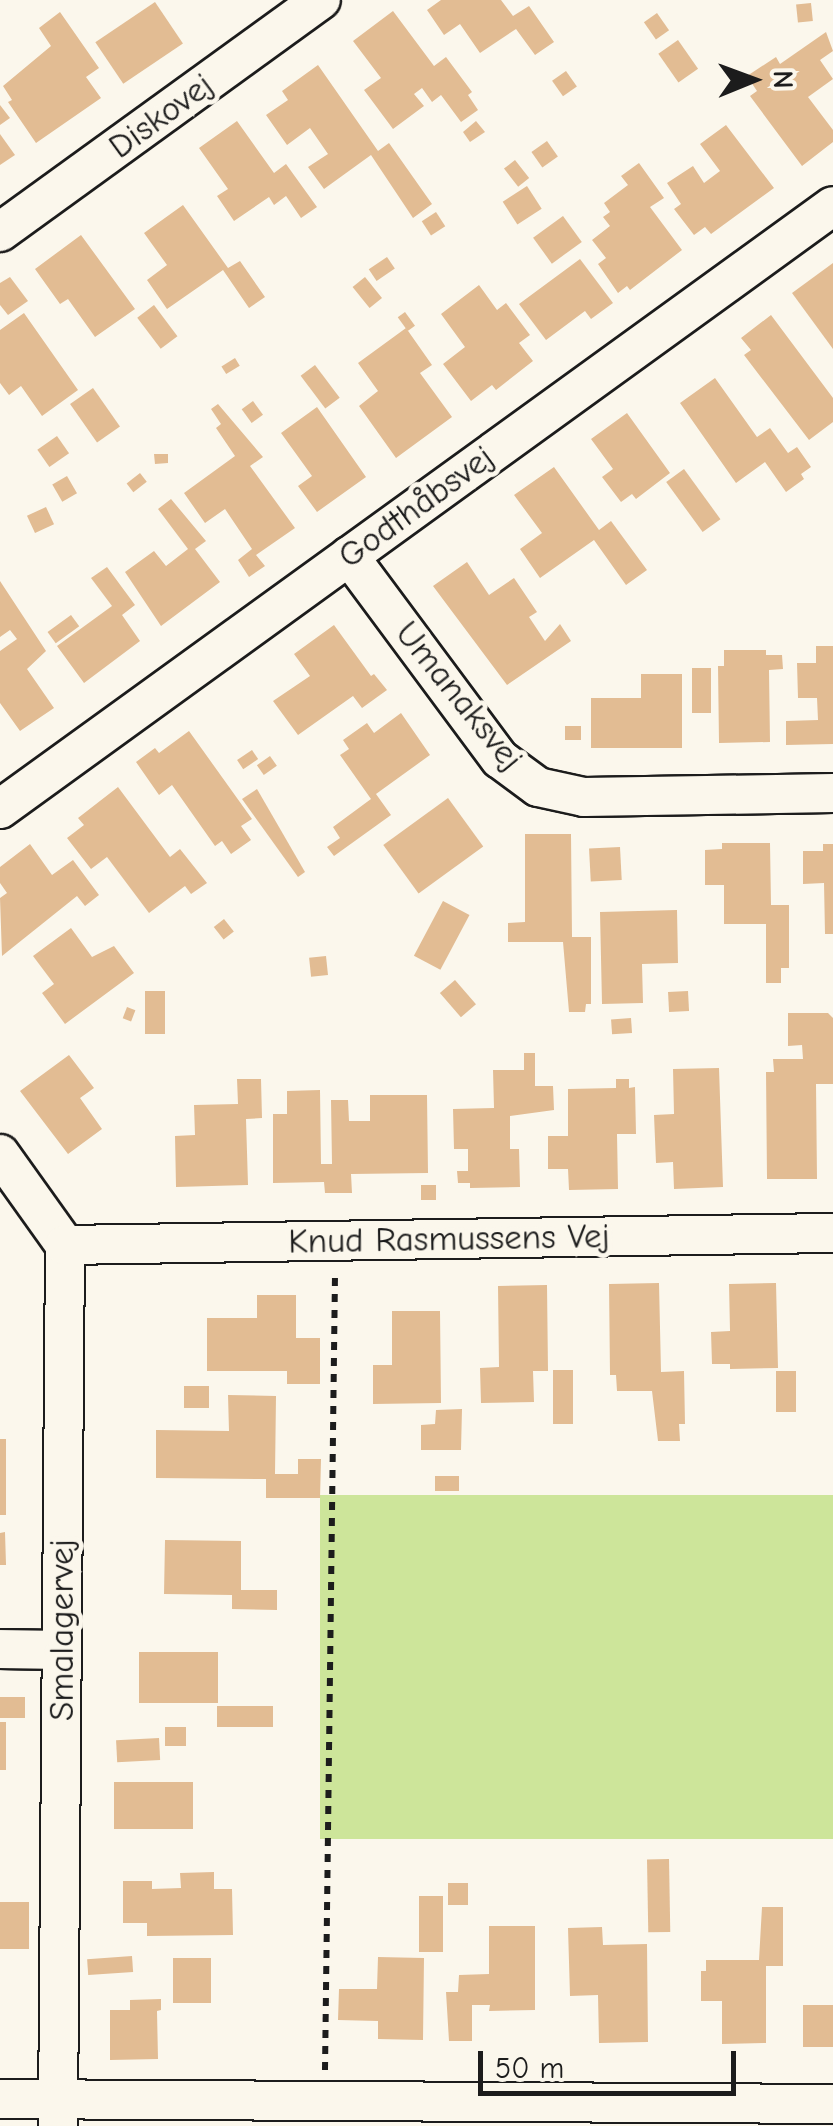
<!DOCTYPE html>
<html>
<head>
<meta charset="utf-8">
<style>
  body { margin:0 }
  #map { position:relative; width:833px; height:2126px; overflow:hidden; background:#fbf7ec; font-family:"Comic Neue",sans-serif }
  div>[style] { position:absolute }
  [style*='--x'] { left:calc(var(--x)*1px); top:calc(var(--y)*1px); width:calc(var(--w)*1px); rotate:calc(var(--a)*1deg) }
  .green>* { inset:0; background:#cde59a; transform-origin:0 0 }
  .building>* { inset:0; background:#e2bc93; transform-origin:0 0 }
  .path>* { height:6px; margin-top:-3px; transform-origin:0; background:repeating-linear-gradient(90deg,#1c1c1c 0 8px,transparent 0 16px) }
  .roads { filter:drop-shadow(2px 0 #1c1c1c) drop-shadow(-2px 0 #1c1c1c) drop-shadow(0 2px #1c1c1c) drop-shadow(0 -2px #1c1c1c) }
  .street>* { height:38px; margin:-19px; padding:0 19px; transform-origin:19px; border-radius:19px; background:#fbf7ec }
  span { translate:-50% -50%; white-space:nowrap; text-align:center; line-height:1.15; -webkit-text-stroke:10px #fbf7ec; paint-order:stroke }
  .street-label { font-size:35px; color:#1c1c1c }
  .north { position:absolute; left:703px; top:30px; width:100px; height:100px; -webkit-text-stroke:8px #fbf7ec; paint-order:stroke; rotate:89deg; font-size:28px; font-weight:700; line-height:40px; text-align:center; color:#1c1c1c }
  .north::after { content:''; display:block; margin:auto; width:35px; height:45px; background:#1c1c1c; clip-path:polygon(50% 0,100% 100%,50% 72%,0 100%) }
  .scale { position:absolute; left:478px; top:2051px; width:258px; height:45px; box-sizing:border-box; border:5px solid #1c1c1c; border-top:0; padding-left:12px; font-size:30px; line-height:35px; white-space:nowrap; color:#1c1c1c; -webkit-text-stroke:8px #fbf7ec; paint-order:stroke }
</style>
</head>
<body>
<div id="map">
  <div class="green">
    <i style="left:833px;top:1495px;width:344px;height:513px;rotate:90deg"></i>
  </div>
  <div class="building">
    <i style="clip-path:polygon(441px 0,501px 0,513px 16px,529px 6px,554px 42px,535px 55px,516px 29px,480px 53px,460px 24px,444px 35px,427px 10px)"></i>
    <i style="left:155px;top:2px;width:50px;height:72px;rotate:56deg"></i>
    <i style="left:811px;top:3px;width:18px;height:15px;rotate:84deg"></i>
    <i style="clip-path:polygon(393px 11px,434px 66px,446px 57px,472px 92px,468px 95px,478px 110px,461px 122px,441px 95px,432px 102px,422px 88px,414px 94px,424px 106px,393px 129px,364px 90px,381px 78px,353px 41px)"></i>
    <i style="clip-path:polygon(60px 12px,99px 68px,86px 77px,101px 98px,36px 143px,8px 102px,12px 100px,3px 86px,51px 46px,39px 28px)"></i>
    <i style="left:657px;top:13px;width:21px;height:16px;rotate:55deg"></i>
    <i style="clip-path:polygon(826px 32px,833px 51px,820px 60px,833px 79px,808px 97px,833px 130px,833px 142px,802px 166px,750px 96px,757px 91px,747px 76px,776px 57px,780px 64px)"></i>
    <i style="left:678px;top:40px;width:35px;height:24px;rotate:55deg"></i>
    <i style="clip-path:polygon(318px 65px,378px 151px,389px 143px,432px 204px,413px 218px,371px 155px,324px 189px,308px 167px,328px 154px,310px 128px,287px 145px,266px 115px,288px 100px,282px 91px)"></i>
    <i style="left:566px;top:71px;width:19px;height:17px;rotate:55deg"></i>
    <i style="clip-path:polygon(0 105px,10px 118px,0 125px)"></i>
    <i style="clip-path:polygon(237px 121px,274px 173px,286px 164px,317px 207px,301px 218px,286px 196px,274px 205px,269px 197px,234px 221px,217px 196px,228px 189px,199px 148px)"></i>
    <i style="clip-path:polygon(476px 121px,485px 132px,470px 142px,463px 132px)"></i>
    <i style="clip-path:polygon(726px 125px,774px 188px,711px 234px,705px 227px,694px 235px,674px 209px,681px 204px,667px 183px,693px 166px,704px 183px,720px 171px,700px 144px)"></i>
    <i style="clip-path:polygon(0 134px,15px 155px,0 165px)"></i>
    <i style="left:547px;top:141px;width:19px;height:19px;rotate:55deg"></i>
    <i style="left:515px;top:160px;width:23px;height:14px;rotate:52deg"></i>
    <i style="clip-path:polygon(639px 163px,664px 198px,650px 207px,682px 250px,630px 290px,627px 286px,618px 293px,598px 264px,606px 258px,592px 240px,610px 226px,603px 217px,610px 212px,604px 203px,628px 185px,621px 176px)"></i>
    <i style="left:527px;top:186px;width:27px;height:29px;rotate:57deg"></i>
    <i style="clip-path:polygon(183px 205px,228px 268px,240px 261px,265px 297px,249px 308px,223px 270px,167px 309px,147px 280px,167px 265px,144px 233px)"></i>
    <i style="left:436px;top:212px;width:17px;height:17px;rotate:57deg"></i>
    <i style="left:563px;top:216px;width:32px;height:37px;rotate:54deg"></i>
    <i style="clip-path:polygon(81px 235px,135px 309px,95px 337px,68px 299px,60px 304px,35px 269px)"></i>
    <i style="left:387px;top:257px;width:14px;height:22px;rotate:56deg"></i>
    <i style="clip-path:polygon(580px 259px,613px 303px,591px 319px,585px 311px,546px 340px,519px 304px)"></i>
    <i style="clip-path:polygon(833px 263px,833px 349px,792px 293px)"></i>
    <i style="clip-path:polygon(10px 277px,28px 301px,8px 315px,0 305px,0 283px)"></i>
    <i style="left:365px;top:277px;width:27px;height:16px;rotate:51deg"></i>
    <i style="clip-path:polygon(479px 285px,497px 310px,506px 303px,530px 335px,519px 343px,533px 361px,496px 390px,492px 385px,471px 401px,443px 364px,465px 347px,441px 314px)"></i>
    <i style="left:154px;top:305px;width:39px;height:21px;rotate:53deg"></i>
    <i style="left:405px;top:312px;width:17px;height:9px;rotate:54deg"></i>
    <i style="clip-path:polygon(24px 313px,78px 390px,42px 416px,21px 386px,9px 395px,0 383px,0 330px)"></i>
    <i style="clip-path:polygon(771px 315px,833px 398px,833px 422px,809px 440px,744px 355px,751px 350px,741px 338px)"></i>
    <i style="clip-path:polygon(406px 328px,432px 365px,420px 373px,452px 417px,396px 458px,359px 406px,378px 391px,358px 363px)"></i>
    <i style="left:235px;top:358px;width:9px;height:16px;rotate:58deg"></i>
    <i style="left:315px;top:365px;width:41px;height:18px;rotate:53deg"></i>
    <i style="clip-path:polygon(715px 378px,757px 437px,770px 428px,788px 453px,797px 447px,811px 467px,801px 474px,804px 479px,786px 492px,765px 462px,736px 483px,680px 403px)"></i>
    <i style="left:93px;top:388px;width:47px;height:28px;rotate:55deg"></i>
    <i style="left:253px;top:401px;width:17px;height:14px;rotate:54deg"></i>
    <i style="clip-path:polygon(218px 404px,263px 457px,250px 466px,295px 528px,256px 555px,265px 566px,249px 577px,238px 560px,252px 549px,225px 509px,205px 523px,184px 493px,235px 456px,216px 428px,221px 424px,211px 409px)"></i>
    <i style="clip-path:polygon(317px 407px,366px 477px,317px 512px,298px 486px,312px 476px,281px 433px)"></i>
    <i style="clip-path:polygon(627px 413px,670px 473px,636px 499px,632px 494px,621px 502px,602px 477px,613px 469px,591px 439px)"></i>
    <i style="left:57px;top:436px;width:21px;height:24px;rotate:55deg"></i>
    <i style="clip-path:polygon(154px 454px,168px 454px,168px 463px,155px 464px)"></i>
    <i style="clip-path:polygon(554px 467px,599px 530px,611px 521px,647px 570px,626px 585px,594px 540px,540px 578px,520px 549px,542px 533px,514px 495px)"></i>
    <i style="left:684px;top:469px;width:62px;height:22px;rotate:54deg"></i>
    <i style="left:140px;top:473px;width:11px;height:17px;rotate:52deg"></i>
    <i style="left:67px;top:476px;width:20px;height:17px;rotate:60deg"></i>
    <i style="clip-path:polygon(171px 499px,206px 541px,195px 549px,220px 582px,161px 626px,125px 572px,154px 551px,166px 566px,188px 549px,158px 509px)"></i>
    <i style="left:46px;top:507px;width:19px;height:21px;rotate:65deg"></i>
    <i style="clip-path:polygon(467px 562px,489px 595px,514px 578px,537px 612px,529px 617px,545px 641px,560px 624px,571px 641px,507px 685px,433px 586px)"></i>
    <i style="clip-path:polygon(107px 567px,135px 605px,122px 615px,140px 641px,84px 683px,57px 646px,112px 606px,91px 578px)"></i>
    <i style="clip-path:polygon(0 581px,46px 651px,27px 669px,54px 708px,20px 731px,0 703px,0 651px,17px 639px,10px 630px,0 637px)"></i>
    <i style="left:71px;top:615px;width:14px;height:29px;rotate:54deg"></i>
    <i style="clip-path:polygon(334px 625px,371px 676px,374px 674px,387px 690px,362px 708px,353px 696px,298px 735px,273px 701px,310px 676px,294px 654px)"></i>
    <i style="clip-path:polygon(816px 646px,833px 646px,833px 744px,786px 745px,786px 721px,818px 720px,817px 698px,798px 698px,797px 663px,816px 663px)"></i>
    <i style="clip-path:polygon(724px 650px,766px 650px,766px 655px,782px 655px,783px 669px,769px 670px,770px 742px,719px 743px,718px 666px,724px 666px)"></i>
    <i style="left:692px;top:668px;width:19px;height:45px"></i>
    <i style="clip-path:polygon(641px 674px,682px 674px,682px 748px,591px 748px,591px 698px,641px 698px)"></i>
    <i style="clip-path:polygon(401px 713px,430px 755px,376px 794px,391px 815px,334px 856px,327px 847px,340px 838px,333px 827px,371px 799px,340px 755px,349px 749px,343px 740px,367px 723px,374px 733px)"></i>
    <i style="left:565px;top:726px;width:16px;height:14px"></i>
    <i style="clip-path:polygon(189px 731px,252px 819px,241px 826px,251px 840px,231px 854px,222px 841px,215px 846px,172px 785px,159px 795px,136px 762px,155px 748px,159px 753px)"></i>
    <i style="left:252px;top:750px;width:11px;height:18px;rotate:56deg"></i>
    <i style="left:270px;top:756px;width:12px;height:16px;rotate:55deg"></i>
    <i style="clip-path:polygon(118px 787px,170px 857px,180px 849px,207px 883px,191px 894px,185px 886px,149px 913px,107px 857px,91px 869px,67px 838px,84px 825px,78px 818px)"></i>
    <i style="clip-path:polygon(257px 789px,305px 872px,298px 877px,242px 799px)"></i>
    <i style="left:448px;top:798px;width:60px;height:80px;rotate:54deg"></i>
    <i style="clip-path:polygon(525px 834px,571px 834px,572px 937px,591px 937px,591px 1004px,586px 1004px,585px 1012px,569px 1012px,563px 942px,508px 942px,508px 923px,525px 922px)"></i>
    <i style="clip-path:polygon(722px 843px,770px 843px,771px 905px,789px 905px,789px 968px,781px 968px,781px 983px,766px 983px,766px 924px,724px 924px,724px 885px,705px 885px,705px 850px,722px 849px)"></i>
    <i style="clip-path:polygon(30px 844px,52px 875px,73px 860px,99px 895px,85px 906px,77px 896px,2px 956px,0 898px,7px 893px,0 883px,0 867px)"></i>
    <i style="clip-path:polygon(823px 844px,833px 844px,833px 934px,825px 934px,824px 883px,803px 884px,803px 851px,823px 851px)"></i>
    <i style="left:620px;top:847px;width:33px;height:31px;rotate:87deg"></i>
    <i style="left:443px;top:901px;width:30px;height:62px;rotate:28deg"></i>
    <i style="clip-path:polygon(677px 910px,678px 963px,642px 964px,643px 1003px,602px 1004px,600px 912px)"></i>
    <i style="left:224px;top:919px;width:16px;height:13px;rotate:52deg"></i>
    <i style="clip-path:polygon(71px 928px,92px 957px,114px 946px,134px 973px,65px 1024px,42px 993px,54px 984px,33px 956px)"></i>
    <i style="left:326px;top:956px;width:19px;height:17px;rotate:84deg"></i>
    <i style="left:455px;top:980px;width:32px;height:20px;rotate:49deg"></i>
    <i style="left:145px;top:991px;width:20px;height:43px"></i>
    <i style="left:688px;top:991px;width:20px;height:20px;rotate:87deg"></i>
    <i style="left:127px;top:1007px;width:9px;height:12px;rotate:21deg"></i>
    <i style="clip-path:polygon(788px 1013px,828px 1013px,833px 1018px,833px 1084px,816px 1084px,817px 1179px,767px 1179px,766px 1072px,774px 1072px,773px 1059px,803px 1059px,802px 1045px,788px 1046px)"></i>
    <i style="left:631px;top:1018px;width:15px;height:20px;rotate:86deg"></i>
    <i style="clip-path:polygon(524px 1053px,535px 1053px,535px 1086px,553px 1086px,554px 1110px,510px 1116px,510px 1149px,519px 1149px,520px 1187px,470px 1188px,470px 1183px,458px 1183px,457px 1171px,468px 1171px,468px 1149px,454px 1149px,453px 1109px,494px 1108px,493px 1070px,524px 1070px)"></i>
    <i style="clip-path:polygon(69px 1055px,94px 1088px,80px 1098px,102px 1129px,68px 1154px,20px 1091px)"></i>
    <i style="clip-path:polygon(719px 1068px,723px 1187px,674px 1189px,673px 1162px,656px 1163px,654px 1115px,674px 1114px,673px 1069px)"></i>
    <i style="clip-path:polygon(237px 1079px,261px 1079px,262px 1118px,246px 1119px,248px 1185px,176px 1187px,175px 1136px,195px 1135px,194px 1105px,238px 1104px)"></i>
    <i style="clip-path:polygon(616px 1079px,629px 1079px,629px 1088px,635px 1087px,636px 1134px,617px 1134px,618px 1189px,569px 1190px,568px 1169px,548px 1169px,548px 1136px,568px 1136px,568px 1089px,616px 1088px)"></i>
    <i style="clip-path:polygon(320px 1090px,321px 1164px,332px 1164px,331px 1100px,348px 1100px,349px 1121px,370px 1121px,370px 1095px,427px 1095px,428px 1173px,351px 1174px,352px 1193px,325px 1193px,324px 1182px,273px 1183px,273px 1114px,287px 1114px,287px 1091px)"></i>
    <i style="left:421px;top:1185px;width:15px;height:15px"></i>
    <i style="clip-path:polygon(659px 1283px,661px 1372px,684px 1371px,685px 1424px,679px 1424px,680px 1441px,658px 1441px,652px 1391px,617px 1391px,616px 1375px,610px 1375px,609px 1284px)"></i>
    <i style="clip-path:polygon(776px 1283px,778px 1368px,730px 1369px,730px 1364px,712px 1364px,711px 1332px,730px 1331px,729px 1284px)"></i>
    <i style="clip-path:polygon(547px 1285px,548px 1371px,533px 1371px,534px 1402px,481px 1403px,480px 1368px,499px 1367px,498px 1286px)"></i>
    <i style="clip-path:polygon(257px 1295px,296px 1295px,296px 1338px,320px 1338px,320px 1384px,287px 1384px,287px 1371px,207px 1371px,207px 1318px,257px 1318px)"></i>
    <i style="clip-path:polygon(392px 1311px,440px 1311px,441px 1403px,373px 1404px,373px 1365px,392px 1365px)"></i>
    <i style="left:553px;top:1370px;width:20px;height:54px"></i>
    <i style="left:776px;top:1371px;width:20px;height:41px"></i>
    <i style="left:184px;top:1386px;width:25px;height:22px"></i>
    <i style="clip-path:polygon(228px 1395px,276px 1396px,275px 1474px,298px 1474px,298px 1459px,321px 1459px,320px 1498px,266px 1498px,266px 1479px,156px 1478px,156px 1430px,229px 1431px)"></i>
    <i style="clip-path:polygon(462px 1409px,461px 1450px,421px 1450px,421px 1425px,435px 1424px,436px 1410px)"></i>
    <i style="left:0;top:1439px;width:6px;height:76px"></i>
    <i style="left:435px;top:1476px;width:24px;height:15px"></i>
    <i style="clip-path:polygon(5px 1532px,6px 1565px,0 1565px,0 1533px)"></i>
    <i style="clip-path:polygon(165px 1540px,241px 1541px,241px 1590px,277px 1590px,277px 1610px,232px 1609px,232px 1595px,164px 1594px)"></i>
    <i style="left:218px;top:1652px;width:51px;height:79px;rotate:90deg"></i>
    <i style="left:0;top:1697px;width:25px;height:21px"></i>
    <i style="left:217px;top:1706px;width:56px;height:21px"></i>
    <i style="left:0;top:1722px;width:6px;height:48px"></i>
    <i style="left:165px;top:1727px;width:21px;height:19px"></i>
    <i style="left:159px;top:1738px;width:22px;height:43px;rotate:87deg"></i>
    <i style="left:114px;top:1782px;width:79px;height:47px"></i>
    <i style="left:669px;top:1859px;width:73px;height:22px;rotate:89deg"></i>
    <i style="clip-path:polygon(214px 1872px,214px 1889px,232px 1889px,233px 1935px,147px 1936px,147px 1923px,123px 1923px,123px 1881px,152px 1881px,152px 1889px,181px 1888px,180px 1873px)"></i>
    <i style="left:448px;top:1883px;width:20px;height:22px"></i>
    <i style="left:419px;top:1896px;width:24px;height:56px"></i>
    <i style="left:0;top:1902px;width:29px;height:47px"></i>
    <i style="clip-path:polygon(762px 1907px,783px 1907px,783px 1966px,766px 1966px,766px 2043px,722px 2044px,722px 2001px,701px 2001px,701px 1971px,706px 1971px,706px 1960px,759px 1960px)"></i>
    <i style="clip-path:polygon(489px 1926px,535px 1926px,535px 2010px,489px 2011px,490px 2005px,472px 2005px,472px 2041px,449px 2041px,446px 1992px,458px 1992px,459px 1975px,489px 1974px)"></i>
    <i style="clip-path:polygon(602px 1927px,603px 1945px,647px 1944px,648px 2042px,599px 2043px,598px 1995px,570px 1996px,568px 1928px)"></i>
    <i style="left:132px;top:1956px;width:16px;height:45px;rotate:86deg"></i>
    <i style="clip-path:polygon(378px 1957px,424px 1958px,423px 2040px,378px 2039px,378px 2021px,338px 2020px,339px 1989px,377px 1989px)"></i>
    <i style="left:173px;top:1958px;width:38px;height:45px"></i>
    <i style="clip-path:polygon(161px 1999px,161px 2010px,157px 2011px,158px 2059px,110px 2060px,110px 2010px,130px 2010px,130px 2000px)"></i>
    <i style="left:803px;top:2005px;width:30px;height:42px"></i>
  </div>
  <div class="path">
    <i style="--x:325;--y:2070;--w:798;--a:-89.28"></i>
  </div>
  <div class="roads">
    <div class="street">
      <i style="--x:0;--y:232;--w:396;--a:-35.9"></i>
      <i style="--x:349;--y:556;--w:253;--a:53.4"></i>
      <i style="--x:500;--y:759;--w:47;--a:36.4"></i>
      <i style="--x:538;--y:787;--w:47;--a:12.3"></i>
      <i style="--x:584;--y:797;--w:249;--a:-0.9"></i>
      <i style="--x:0;--y:809;--w:1028;--a:-35.9"></i>
      <i style="--x:0;--y:1154;--w:112;--a:54.5"></i>
      <i style="--x:65;--y:1245;--w:881;--a:90.46"></i>
      <i style="--x:65;--y:1245;--w:768;--a:-0.9"></i>
      <i style="--x:0;--y:1649;--w:61;--a:0.9"></i>
      <i style="--x:0;--y:2099;--w:833;--a:0.34"></i>
    </div>
  </div>
  <div class="street-label">
    <span style="left:161px;top:116px;rotate:-36deg">Diskovej</span>
    <span style="left:416px;top:507px;rotate:-36deg">Godthåbsvej</span>
    <span style="left:459px;top:696px;rotate:51deg">Umanaksvej</span>
    <span style="left:449px;top:1239px;rotate:-1deg">Knud Rasmussens Vej</span>
    <span style="left:62px;top:1630px;rotate:-90deg">Smalagervej</span>
  </div>
  <div class="north">N</div>
  <div class="scale">50 m</div>
</div>
</body>
</html>
